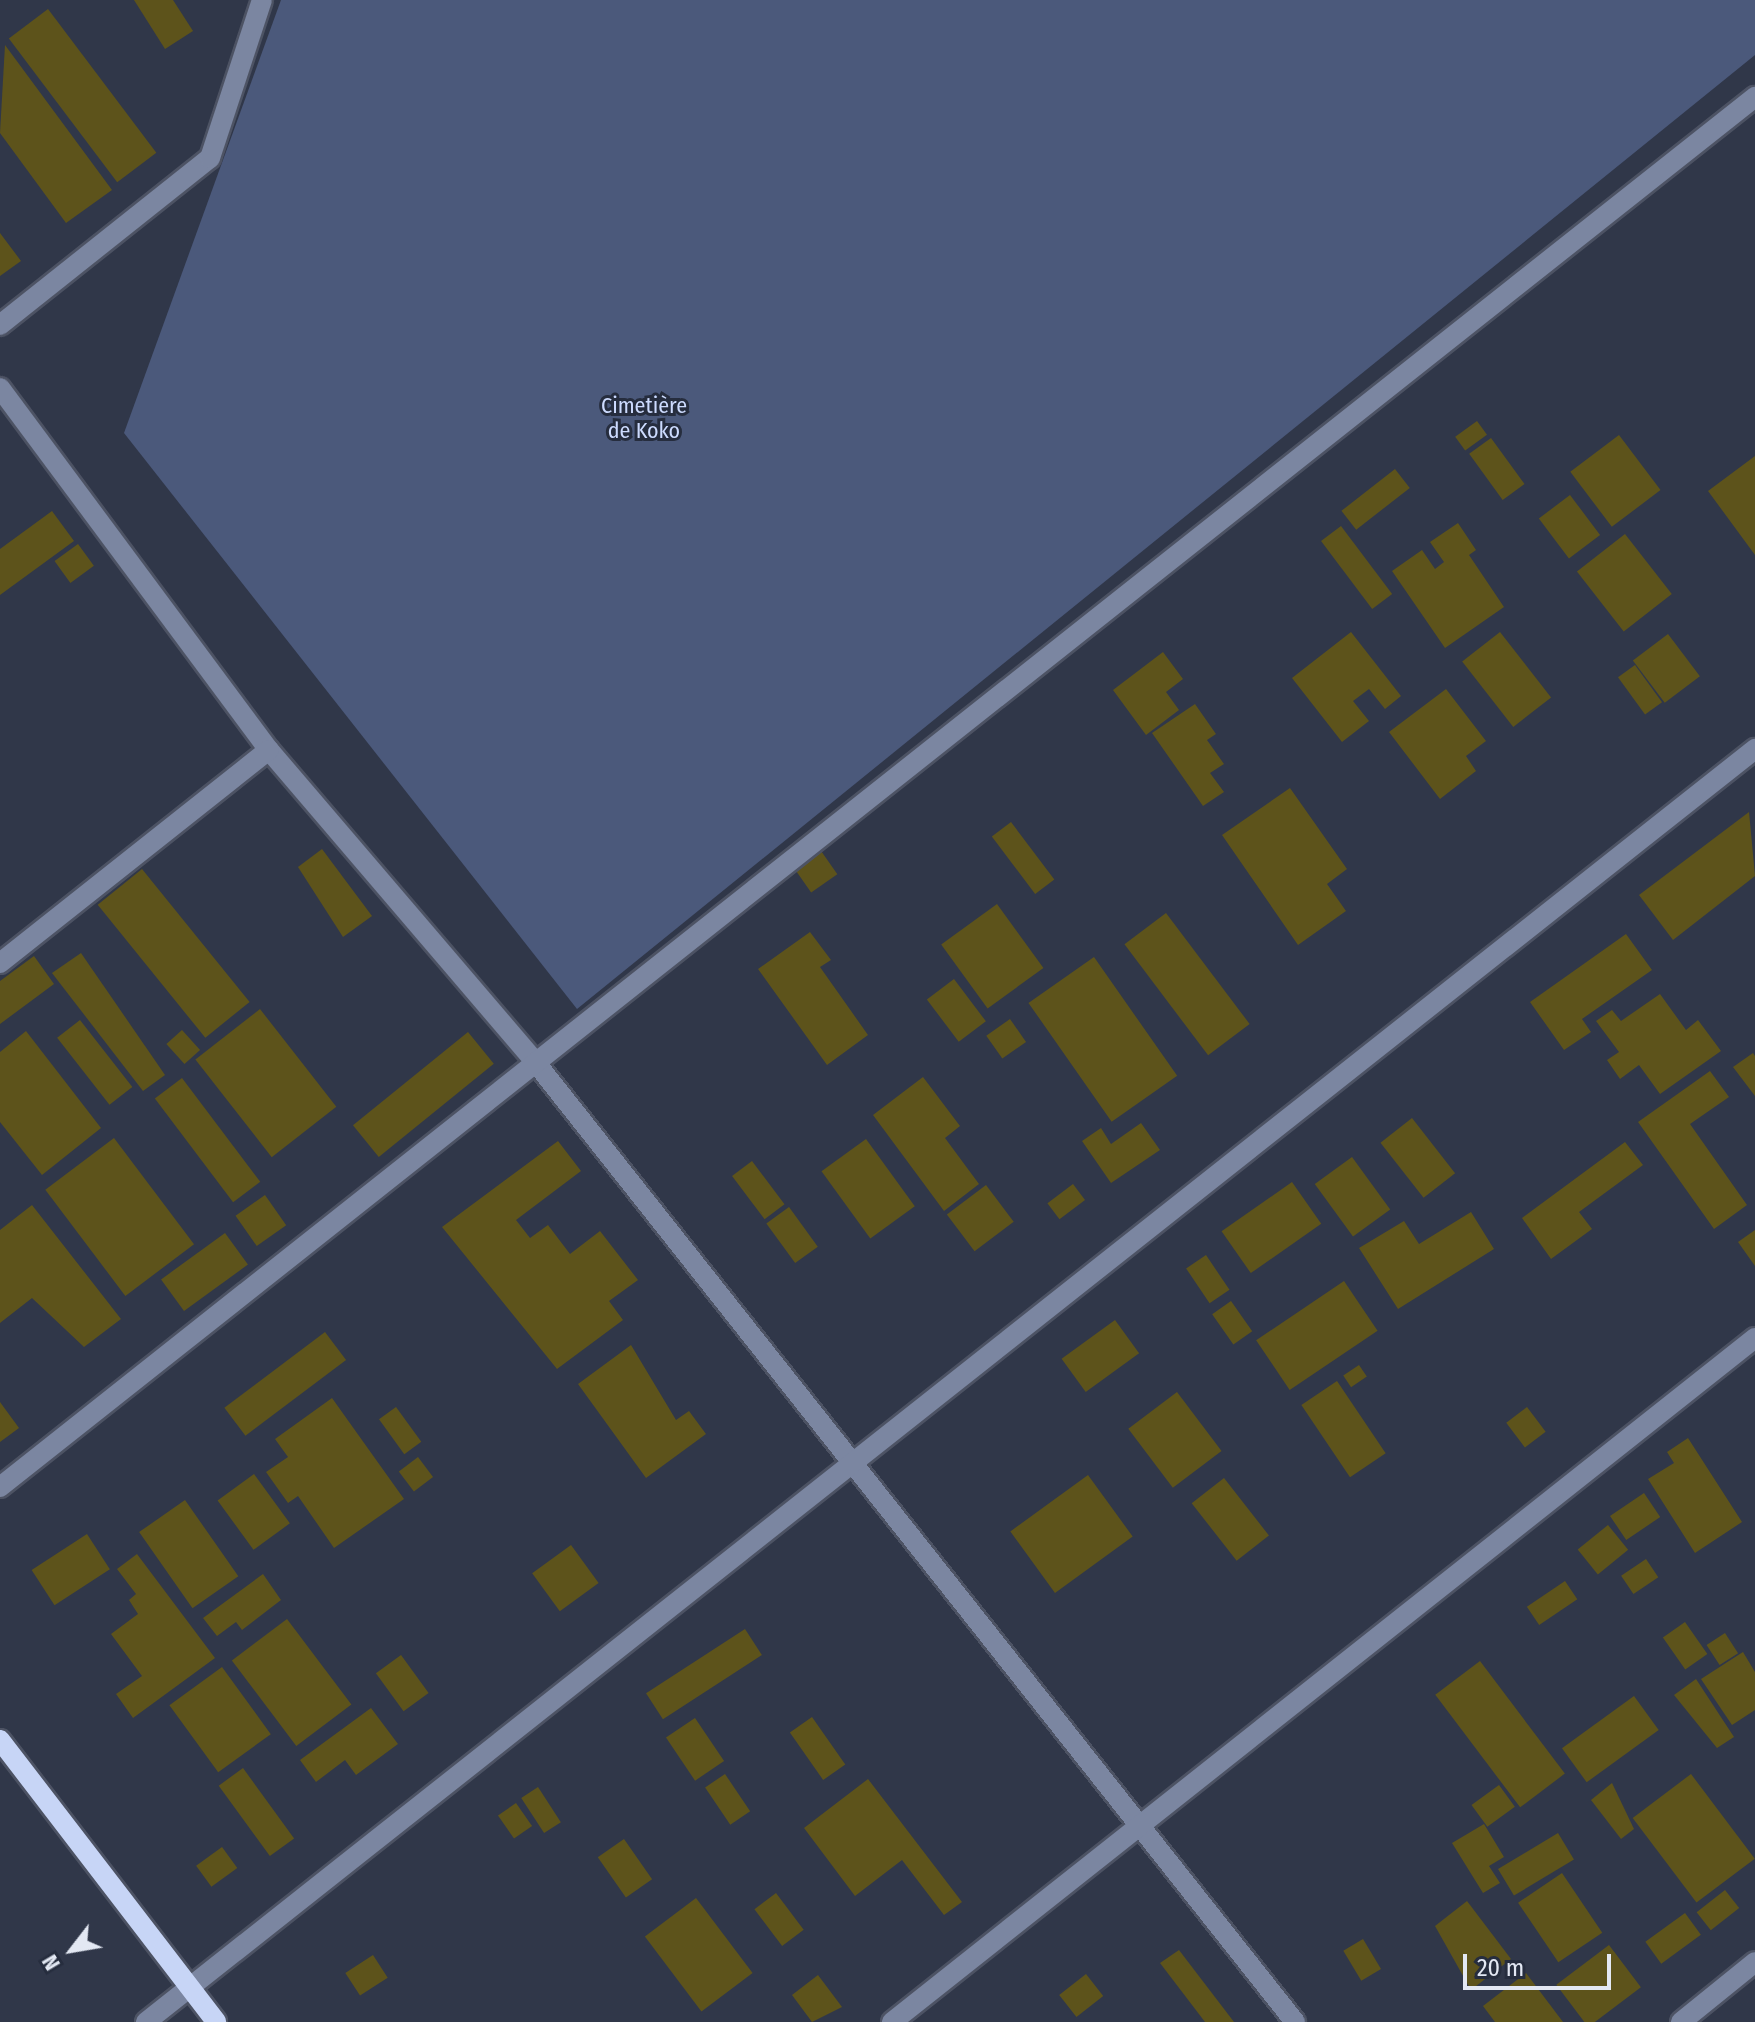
<!DOCTYPE html>
<html>
<head>
<meta charset="utf-8">
<style>
  body { margin:0 }
  #map { position:relative; width:1755px; height:2022px; overflow:hidden; background:#303749; font-family:"Fira Sans Condensed",sans-serif }
  div>[style] { position:absolute }
  [style*='--x'] { left:calc(var(--x)*1px); top:calc(var(--y)*1px); width:calc(var(--w)*1px); rotate:calc(var(--a)*1deg) }
  .green>* { inset:0; background:#4b597b }
  .building>* { inset:0; background:#5d531b; transform-origin:0 0 }
  .roads { filter:drop-shadow(2px 0 #4d5364) drop-shadow(-2px 0 #4d5364) drop-shadow(0 2px #4d5364) drop-shadow(0 -2px #4d5364) }
  .minor>* { height:20px; margin:-10px; padding:0 10px; transform-origin:10px; border-radius:10px; background:#7b86a1 }
  .major>* { height:20px; margin:-10px; padding:0 10px; transform-origin:10px; border-radius:10px; background:#c7d5f6 }
  span { translate:-50% -50%; white-space:nowrap; text-align:center; line-height:1.15; -webkit-text-stroke:6px #262d3e; paint-order:stroke }
  .park-label { font-size:22px; color:#cddbfe }
  .north { position:absolute; left:32px; top:1910px; width:80px; height:80px; -webkit-text-stroke:6px #262d3e; paint-order:stroke; rotate:239deg; font-size:22px; font-weight:700; line-height:32px; text-align:center; color:#e3e8f3 }
  .north::after { content:''; display:block; margin:auto; width:28px; height:36px; background:#e3e8f3; clip-path:polygon(50% 0,100% 100%,50% 72%,0 100%) }
  .scale { position:absolute; left:1463px; top:1954px; width:148px; height:36px; box-sizing:border-box; border:4px solid #e3e8f3; border-top:0; padding-left:10px; font-size:24px; line-height:28px; white-space:nowrap; color:#e3e8f3; -webkit-text-stroke:6px #262d3e; paint-order:stroke }
</style>
</head>
<body>
<div id="map">
  <div class="green">
    <i style="clip-path:polygon(281px 0,1755px 0,1755px 55px,577px 1009px,124px 433px)"></i>
  </div>
  <div class="building">
    <i style="clip-path:polygon(134px 0,173px 0,193px 31px,165px 49px)"></i>
    <i style="left:48px;top:9px;width:180px;height:49px;rotate:53deg"></i>
    <i style="clip-path:polygon(5px 45px,112px 190px,66px 223px,0 133px)"></i>
    <i style="clip-path:polygon(0 233px,21px 261px,0 276px)"></i>
    <i style="left:1477px;top:421px;width:17px;height:27px;rotate:54deg"></i>
    <i style="left:1619px;top:435px;width:69px;height:61px;rotate:53deg"></i>
    <i style="left:1491px;top:438px;width:57px;height:27px;rotate:54deg"></i>
    <i style="clip-path:polygon(1755px 456px,1755px 555px,1708px 491px)"></i>
    <i style="left:1395px;top:469px;width:24px;height:68px;rotate:52deg"></i>
    <i style="left:1570px;top:495px;width:50px;height:39px;rotate:53deg"></i>
    <i style="clip-path:polygon(52px 511px,74px 541px,0 595px,0 549px)"></i>
    <i style="clip-path:polygon(1458px 523px,1476px 550px,1469px 555px,1504px 607px,1445px 648px,1392px 571px,1422px 550px,1435px 569px,1444px 562px,1430px 542px)"></i>
    <i style="left:1341px;top:526px;width:85px;height:25px;rotate:53deg"></i>
    <i style="left:1625px;top:534px;width:76px;height:61px;rotate:52deg"></i>
    <i style="left:78px;top:544px;width:27px;height:29px;rotate:54deg"></i>
    <i style="clip-path:polygon(1351px 632px,1401px 696px,1385px 709px,1369px 689px,1353px 701px,1369px 721px,1342px 742px,1292px 678px)"></i>
    <i style="left:1500px;top:632px;width:83px;height:48px;rotate:52deg"></i>
    <i style="left:1668px;top:634px;width:53px;height:44px;rotate:53deg"></i>
    <i style="clip-path:polygon(1163px 652px,1183px 679px,1166px 692px,1179px 710px,1146px 735px,1113px 690px)"></i>
    <i style="left:1635px;top:665px;width:46px;height:21px;rotate:54deg"></i>
    <i style="clip-path:polygon(1446px 689px,1486px 741px,1466px 756px,1476px 771px,1440px 799px,1389px 732px)"></i>
    <i style="clip-path:polygon(1195px 704px,1216px 734px,1207px 740px,1224px 764px,1210px 773px,1224px 792px,1203px 806px,1152px 733px)"></i>
    <i style="clip-path:polygon(1290px 788px,1347px 869px,1327px 884px,1346px 911px,1298px 945px,1222px 835px)"></i>
    <i style="clip-path:polygon(1749px 812px,1755px 876px,1673px 940px,1639px 895px)"></i>
    <i style="left:1011px;top:822px;width:72px;height:24px;rotate:53deg"></i>
    <i style="left:819px;top:848px;width:32px;height:32px;rotate:55deg"></i>
    <i style="clip-path:polygon(322px 849px,372px 916px,343px 937px,298px 867px)"></i>
    <i style="left:142px;top:869px;width:171px;height:57px;rotate:51deg"></i>
    <i style="left:997px;top:904px;width:79px;height:69px;rotate:54deg"></i>
    <i style="left:1166px;top:913px;width:139px;height:52px;rotate:53deg"></i>
    <i style="clip-path:polygon(810px 932px,831px 960px,820px 967px,868px 1035px,827px 1065px,758px 969px)"></i>
    <i style="clip-path:polygon(1626px 934px,1652px 970px,1582px 1019px,1591px 1032px,1564px 1050px,1530px 1002px)"></i>
    <i style="clip-path:polygon(81px 953px,165px 1075px,143px 1091px,52px 973px)"></i>
    <i style="clip-path:polygon(34px 956px,54px 984px,0 1024px,0 981px)"></i>
    <i style="left:1094px;top:957px;width:145px;height:80px;rotate:55deg"></i>
    <i style="left:954px;top:979px;width:53px;height:34px;rotate:53deg"></i>
    <i style="clip-path:polygon(1660px 994px,1686px 1030px,1698px 1020px,1721px 1051px,1660px 1094px,1639px 1065px,1620px 1079px,1607px 1060px,1619px 1052px,1596px 1021px,1612px 1010px,1621px 1021px)"></i>
    <i style="left:260px;top:1009px;width:124px;height:82px;rotate:52deg"></i>
    <i style="left:1010px;top:1019px;width:28px;height:29px;rotate:55deg"></i>
    <i style="left:80px;top:1020px;width:85px;height:29px;rotate:52deg"></i>
    <i style="left:182px;top:1030px;width:27px;height:21px;rotate:48deg"></i>
    <i style="clip-path:polygon(26px 1031px,101px 1128px,42px 1175px,0 1122px,0 1052px)"></i>
    <i style="left:468px;top:1032px;width:41px;height:148px;rotate:51deg"></i>
    <i style="clip-path:polygon(1753px 1053px,1755px 1056px,1755px 1096px,1733px 1067px)"></i>
    <i style="clip-path:polygon(1710px 1071px,1729px 1097px,1690px 1124px,1747px 1205px,1714px 1229px,1638px 1122px)"></i>
    <i style="clip-path:polygon(923px 1077px,960px 1126px,945px 1138px,979px 1184px,944px 1211px,873px 1115px)"></i>
    <i style="left:182px;top:1078px;width:130px;height:34px;rotate:53deg"></i>
    <i style="left:1412px;top:1118px;width:70px;height:40px;rotate:52deg"></i>
    <i style="clip-path:polygon(1141px 1123px,1160px 1150px,1111px 1183px,1082px 1141px,1101px 1128px,1111px 1144px)"></i>
    <i style="left:114px;top:1138px;width:133px;height:86px;rotate:53deg"></i>
    <i style="left:866px;top:1139px;width:83px;height:55px;rotate:54deg"></i>
    <i style="clip-path:polygon(558px 1141px,581px 1171px,516px 1220px,530px 1238px,548px 1225px,570px 1254px,600px 1231px,638px 1280px,609px 1301px,623px 1320px,557px 1369px,442px 1227px)"></i>
    <i style="clip-path:polygon(1625px 1142px,1643px 1165px,1579px 1212px,1592px 1229px,1551px 1259px,1522px 1218px)"></i>
    <i style="left:1352px;top:1157px;width:65px;height:46px;rotate:54deg"></i>
    <i style="left:752px;top:1161px;width:54px;height:25px;rotate:53deg"></i>
    <i style="left:1292px;top:1182px;width:51px;height:86px;rotate:55deg"></i>
    <i style="left:1073px;top:1184px;width:20px;height:32px;rotate:53deg"></i>
    <i style="left:986px;top:1185px;width:46px;height:49px;rotate:53deg"></i>
    <i style="left:265px;top:1195px;width:37px;height:36px;rotate:55deg"></i>
    <i style="clip-path:polygon(32px 1205px,121px 1319px,84px 1347px,32px 1298px,0 1323px,0 1230px)"></i>
    <i style="left:789px;top:1207px;width:49px;height:28px;rotate:54deg"></i>
    <i style="clip-path:polygon(1471px 1212px,1494px 1249px,1398px 1309px,1359px 1248px,1404px 1221px,1419px 1244px)"></i>
    <i style="clip-path:polygon(1755px 1230px,1755px 1266px,1738px 1242px)"></i>
    <i style="left:225px;top:1233px;width:39px;height:79px;rotate:54deg"></i>
    <i style="left:1206px;top:1255px;width:42px;height:24px;rotate:56deg"></i>
    <i style="left:1344px;top:1281px;width:60px;height:106px;rotate:56deg"></i>
    <i style="left:1231px;top:1301px;width:37px;height:23px;rotate:55deg"></i>
    <i style="left:1115px;top:1320px;width:41px;height:66px;rotate:54deg"></i>
    <i style="left:325px;top:1332px;width:35px;height:126px;rotate:53deg"></i>
    <i style="clip-path:polygon(631px 1345px,676px 1420px,689px 1411px,706px 1434px,646px 1478px,578px 1384px)"></i>
    <i style="left:1359px;top:1365px;width:14px;height:19px;rotate:56deg"></i>
    <i style="left:1337px;top:1381px;width:87px;height:43px;rotate:56deg"></i>
    <i style="left:1177px;top:1392px;width:74px;height:61px;rotate:53deg"></i>
    <i style="clip-path:polygon(332px 1398px,404px 1499px,334px 1548px,298px 1496px,288px 1503px,266px 1472px,288px 1457px,275px 1439px)"></i>
    <i style="clip-path:polygon(0 1402px,19px 1428px,0 1442px)"></i>
    <i style="left:396px;top:1407px;width:43px;height:21px;rotate:54deg"></i>
    <i style="left:1527px;top:1407px;width:31px;height:26px;rotate:53deg"></i>
    <i style="clip-path:polygon(1688px 1438px,1742px 1522px,1695px 1553px,1648px 1479px,1674px 1463px,1667px 1452px)"></i>
    <i style="left:418px;top:1457px;width:25px;height:24px;rotate:53deg"></i>
    <i style="left:254px;top:1474px;width:61px;height:45px;rotate:54deg"></i>
    <i style="left:1088px;top:1475px;width:76px;height:96px;rotate:54deg"></i>
    <i style="left:1224px;top:1478px;width:73px;height:41px;rotate:52deg"></i>
    <i style="left:1644px;top:1493px;width:29px;height:41px;rotate:56deg"></i>
    <i style="left:185px;top:1500px;width:93px;height:56px;rotate:55deg"></i>
    <i style="left:1608px;top:1525px;width:32px;height:39px;rotate:51deg"></i>
    <i style="left:87px;top:1534px;width:42px;height:66px;rotate:57deg"></i>
    <i style="left:571px;top:1545px;width:47px;height:48px;rotate:54deg"></i>
    <i style="clip-path:polygon(137px 1554px,215px 1658px,133px 1718px,116px 1694px,142px 1676px,111px 1634px,138px 1614px,129px 1600px,136px 1594px,117px 1569px)"></i>
    <i style="left:1646px;top:1559px;width:22px;height:30px;rotate:56deg"></i>
    <i style="clip-path:polygon(263px 1574px,281px 1600px,242px 1630px,236px 1622px,217px 1636px,203px 1618px)"></i>
    <i style="left:1565px;top:1581px;width:22px;height:46px;rotate:56deg"></i>
    <i style="left:287px;top:1619px;width:107px;height:69px;rotate:53deg"></i>
    <i style="left:1685px;top:1622px;width:39px;height:27px;rotate:55deg"></i>
    <i style="left:745px;top:1629px;width:31px;height:118px;rotate:57deg"></i>
    <i style="left:1725px;top:1633px;width:24px;height:22px;rotate:57deg"></i>
    <i style="clip-path:polygon(1743px 1652px,1755px 1672px,1755px 1710px,1732px 1725px,1701px 1679px)"></i>
    <i style="left:401px;top:1655px;width:47px;height:31px;rotate:54deg"></i>
    <i style="left:1480px;top:1661px;width:141px;height:56px;rotate:53deg"></i>
    <i style="left:222px;top:1667px;width:83px;height:65px;rotate:54deg"></i>
    <i style="clip-path:polygon(1696px 1679px,1734px 1737px,1717px 1748px,1674px 1695px)"></i>
    <i style="left:1634px;top:1696px;width:42px;height:89px;rotate:54deg"></i>
    <i style="clip-path:polygon(371px 1708px,398px 1744px,356px 1775px,345px 1760px,316px 1782px,300px 1760px)"></i>
    <i style="left:812px;top:1717px;width:58px;height:27px;rotate:55deg"></i>
    <i style="left:695px;top:1718px;width:52px;height:35px;rotate:56deg"></i>
    <i style="left:243px;top:1768px;width:87px;height:30px;rotate:54deg"></i>
    <i style="left:725px;top:1774px;width:45px;height:24px;rotate:56deg"></i>
    <i style="left:1691px;top:1774px;width:106px;height:73px;rotate:53deg"></i>
    <i style="clip-path:polygon(868px 1779px,962px 1902px,944px 1915px,902px 1860px,855px 1896px,804px 1828px)"></i>
    <i style="clip-path:polygon(1612px 1783px,1634px 1829px,1621px 1839px,1591px 1800px)"></i>
    <i style="left:1499px;top:1785px;width:27px;height:34px;rotate:54deg"></i>
    <i style="left:538px;top:1787px;width:42px;height:20px;rotate:57deg"></i>
    <i style="left:516px;top:1803px;width:28px;height:22px;rotate:55deg"></i>
    <i style="clip-path:polygon(1484px 1824px,1504px 1857px,1489px 1866px,1500px 1883px,1483px 1893px,1452px 1843px)"></i>
    <i style="left:1558px;top:1833px;width:31px;height:70px;rotate:59deg"></i>
    <i style="left:624px;top:1839px;width:49px;height:32px;rotate:55deg"></i>
    <i style="left:222px;top:1847px;width:26px;height:32px;rotate:54deg"></i>
    <i style="left:1562px;top:1873px;width:72px;height:53px;rotate:56deg"></i>
    <i style="left:1725px;top:1890px;width:23px;height:36px;rotate:52deg"></i>
    <i style="left:776px;top:1893px;width:46px;height:27px;rotate:53deg"></i>
    <i style="left:696px;top:1898px;width:94px;height:64px;rotate:53deg"></i>
    <i style="clip-path:polygon(1467px 1901px,1511px 1959px,1471px 1990px,1435px 1926px)"></i>
    <i style="left:1685px;top:1913px;width:27px;height:49px;rotate:54deg"></i>
    <i style="left:1363px;top:1939px;width:35px;height:23px;rotate:59deg"></i>
    <i style="left:1609px;top:1945px;width:53px;height:66px;rotate:53deg"></i>
    <i style="clip-path:polygon(1179px 1950px,1234px 2022px,1205px 2022px,1160px 1963px)"></i>
    <i style="left:373px;top:1955px;width:27px;height:33px;rotate:57deg"></i>
    <i style="clip-path:polygon(1526px 1973px,1563px 2022px,1495px 2022px,1483px 2006px)"></i>
    <i style="left:1086px;top:1974px;width:28px;height:34px;rotate:52deg"></i>
    <i style="clip-path:polygon(818px 1975px,842px 2007px,812px 2022px,792px 1995px)"></i>
  </div>
  <div class="roads">
    <div class="minor">
      <i style="--x:0;--y:325;--w:268;--a:-38.5"></i>
      <i style="--x:210;--y:158;--w:166;--a:-71.8"></i>
      <i style="--x:0;--y:388;--w:451;--a:53.4"></i>
      <i style="--x:269;--y:750;--w:411;--a:49.5"></i>
      <i style="--x:536;--y:1063;--w:1223;--a:51.64"></i>
      <i style="--x:0;--y:963;--w:343;--a:-38.4"></i>
      <i style="--x:0;--y:1487;--w:2239;--a:-38.38"></i>
      <i style="--x:146;--y:2022;--w:2052;--a:-38.35"></i>
      <i style="--x:892;--y:2022;--w:1101;--a:-38.4"></i>
      <i style="--x:1681;--y:2022;--w:95;--a:-39"></i>
    </div>
    <div class="major">
      <i style="--x:0;--y:1740;--w:355;--a:52.5"></i>
    </div>
  </div>
  <div class="park-label">
    <span style="left:644px;top:418px">Cimetière<br>de Koko</span>
  </div>
  <div class="north">N</div>
  <div class="scale">20 m</div>
</div>
</body>
</html>
